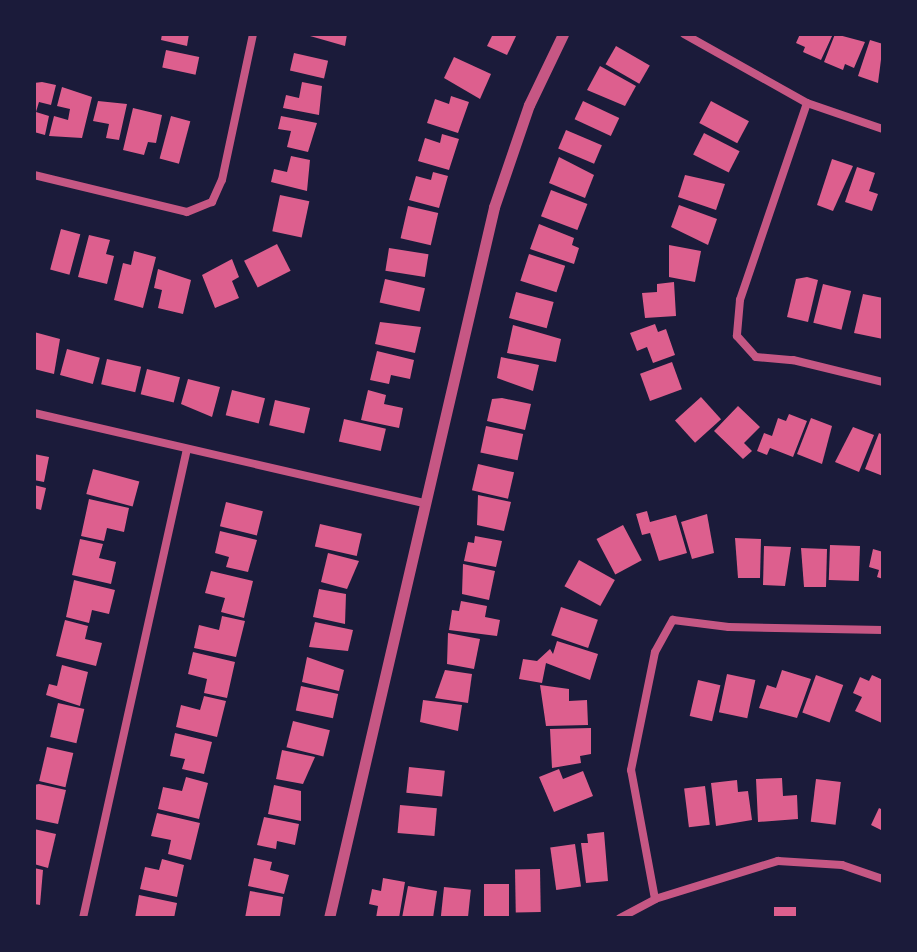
<!DOCTYPE html>
<html>
<head>
<meta charset="utf-8">
<style>
  body { margin:0 }
  #map { position:relative; width:917px; height:952px; overflow:hidden; background:#1b1b3a; font-family:Montserrat,sans-serif }
  div>[style] { position:absolute }
  [style*='--x'] { left:calc(var(--x)*1px); top:calc(var(--y)*1px); width:calc(var(--w)*1px); rotate:calc(var(--a)*1deg) }
  .building>* { inset:0; background:#dd5f8e; transform-origin:0 0 }
  .minor>* { height:8px; margin:-4px; padding:0 4px; transform-origin:4px; border-radius:4px; background:#c65784 }
  .tertiary>* { height:11px; margin:-5.5px; padding:0 5.5px; transform-origin:5.5px; border-radius:5.5px; background:#c65784 }
  span { translate:-50% -50%; white-space:nowrap; text-align:center; line-height:1.15; -webkit-text-stroke:8px #1b1b3a; paint-order:stroke }
  .frame { position:absolute; inset:0; border:36px solid #1b1b3a; pointer-events:none }
</style>
</head>
<body>
<div id="map">
  <div class="building">
    <i style="clip-path:polygon(162px 34px,189px 34px,187px 46px,161px 40px)"></i>
    <i style="clip-path:polygon(303px 34px,347px 34px,345px 46px)"></i>
    <i style="clip-path:polygon(493px 34px,517px 34px,507px 55px,487px 46px)"></i>
    <i style="clip-path:polygon(800px 34px,833px 34px,821px 60px,803px 52px,805px 47px,796px 43px)"></i>
    <i style="clip-path:polygon(835px 34px,865px 42px,854px 68px,845px 64px,843px 70px,824px 62px)"></i>
    <i style="clip-path:polygon(870px 40px,883px 44px,878px 83px,858px 76px)"></i>
    <i style="left:616px;top:46px;width:39px;height:21px;rotate:30deg"></i>
    <i style="left:166px;top:50px;width:34px;height:18px;rotate:12deg"></i>
    <i style="left:294px;top:53px;width:35px;height:18px;rotate:13deg"></i>
    <i style="clip-path:polygon(454px 57px,491px 74px,480px 99px,444px 78px)"></i>
    <i style="clip-path:polygon(600px 66px,636px 86px,625px 106px,587px 90px)"></i>
    <i style="clip-path:polygon(42px 82px,56px 85px,51px 105px,39px 102px,36px 112px,49px 116px,45px 135px,34px 132px,34px 83px)"></i>
    <i style="clip-path:polygon(302px 82px,322px 86px,319px 115px,283px 108px,286px 95px,299px 98px)"></i>
    <i style="clip-path:polygon(62px 87px,92px 97px,82px 138px,49px 136px,54px 116px,68px 120px,70px 109px,57px 106px)"></i>
    <i style="clip-path:polygon(451px 96px,469px 102px,458px 133px,427px 123px,435px 99px,449px 104px)"></i>
    <i style="clip-path:polygon(98px 101px,127px 104px,119px 140px,106px 138px,109px 124px,93px 121px)"></i>
    <i style="left:583px;top:101px;width:40px;height:20px;rotate:25deg"></i>
    <i style="left:711px;top:101px;width:43px;height:25px;rotate:28deg"></i>
    <i style="clip-path:polygon(133px 108px,162px 115px,156px 143px,148px 142px,144px 155px,123px 150px)"></i>
    <i style="left:171px;top:116px;width:20px;height:44px;rotate:15deg"></i>
    <i style="clip-path:polygon(281px 116px,317px 123px,308px 152px,287px 147px,291px 131px,278px 129px)"></i>
    <i style="left:566px;top:130px;width:39px;height:20px;rotate:23deg"></i>
    <i style="left:704px;top:133px;width:40px;height:24px;rotate:27deg"></i>
    <i style="clip-path:polygon(442px 134px,459px 139px,449px 170px,418px 161px,425px 138px,440px 143px)"></i>
    <i style="clip-path:polygon(291px 156px,310px 160px,307px 191px,271px 182px,274px 169px,287px 172px)"></i>
    <i style="clip-path:polygon(559px 157px,594px 175px,585px 198px,549px 183px)"></i>
    <i style="clip-path:polygon(832px 159px,853px 166px,833px 211px,817px 205px)"></i>
    <i style="clip-path:polygon(857px 167px,875px 173px,869px 191px,878px 194px,872px 211px,845px 202px)"></i>
    <i style="clip-path:polygon(433px 172px,448px 176px,439px 208px,409px 200px,416px 176px,431px 180px)"></i>
    <i style="clip-path:polygon(685px 175px,725px 184px,716px 210px,678px 197px)"></i>
    <i style="left:551px;top:190px;width:39px;height:28px;rotate:21deg"></i>
    <i style="left:280px;top:195px;width:30px;height:37px;rotate:12deg"></i>
    <i style="clip-path:polygon(679px 205px,717px 219px,708px 245px,671px 227px)"></i>
    <i style="left:408px;top:206px;width:31px;height:33px;rotate:13deg"></i>
    <i style="clip-path:polygon(539px 224px,574px 238px,572px 245px,579px 248px,574px 264px,530px 249px)"></i>
    <i style="left:61px;top:229px;width:20px;height:42px;rotate:15deg"></i>
    <i style="clip-path:polygon(89px 235px,110px 240px,106px 254px,114px 256px,107px 284px,78px 277px)"></i>
    <i style="left:277px;top:244px;width:30px;height:37px;rotate:63deg"></i>
    <i style="clip-path:polygon(669px 245px,701px 251px,695px 282px,669px 277px)"></i>
    <i style="left:389px;top:248px;width:40px;height:23px;rotate:9deg"></i>
    <i style="clip-path:polygon(134px 251px,156px 257px,143px 308px,114px 300px,123px 263px,131px 265px)"></i>
    <i style="left:529px;top:254px;width:38px;height:28px;rotate:18deg"></i>
    <i style="clip-path:polygon(232px 259px,239px 277px,232px 281px,239px 298px,215px 308px,202px 275px)"></i>
    <i style="clip-path:polygon(158px 269px,191px 280px,183px 314px,158px 308px,162px 290px,154px 288px)"></i>
    <i style="clip-path:polygon(807px 277px,818px 280px,808px 322px,787px 317px,796px 279px)"></i>
    <i style="left:385px;top:279px;width:41px;height:24px;rotate:13deg"></i>
    <i style="clip-path:polygon(674px 282px,676px 316px,645px 318px,642px 293px,657px 292px,657px 284px)"></i>
    <i style="left:823px;top:284px;width:29px;height:40px;rotate:14deg"></i>
    <i style="left:516px;top:292px;width:39px;height:27px;rotate:15deg"></i>
    <i style="clip-path:polygon(863px 294px,883px 298px,883px 339px,854px 333px)"></i>
    <i style="clip-path:polygon(380px 322px,421px 327px,415px 353px,375px 344px)"></i>
    <i style="clip-path:polygon(655px 324px,658px 332px,666px 329px,675px 355px,653px 363px,647px 347px,637px 351px,630px 333px)"></i>
    <i style="clip-path:polygon(513px 325px,561px 339px,556px 362px,507px 353px)"></i>
    <i style="clip-path:polygon(34px 332px,60px 339px,54px 374px,34px 369px)"></i>
    <i style="left:67px;top:349px;width:34px;height:27px;rotate:15deg"></i>
    <i style="clip-path:polygon(377px 351px,414px 360px,410px 379px,391px 375px,389px 384px,370px 380px)"></i>
    <i style="clip-path:polygon(501px 357px,539px 365px,533px 391px,497px 378px)"></i>
    <i style="left:107px;top:359px;width:35px;height:26px;rotate:13deg"></i>
    <i style="left:672px;top:362px;width:29px;height:34px;rotate:70deg"></i>
    <i style="left:147px;top:369px;width:34px;height:26px;rotate:14deg"></i>
    <i style="clip-path:polygon(188px 379px,220px 387px,212px 417px,181px 404px)"></i>
    <i style="left:232px;top:390px;width:34px;height:26px;rotate:14deg"></i>
    <i style="clip-path:polygon(368px 390px,386px 395px,384px 404px,403px 408px,399px 428px,361px 420px)"></i>
    <i style="left:701px;top:397px;width:30px;height:35px;rotate:48deg"></i>
    <i style="clip-path:polygon(502px 398px,531px 404px,525px 430px,487px 421px,492px 399px)"></i>
    <i style="left:275px;top:400px;width:36px;height:26px;rotate:13deg"></i>
    <i style="clip-path:polygon(738px 406px,760px 427px,744px 443px,752px 451px,743px 459px,714px 431px)"></i>
    <i style="clip-path:polygon(789px 414px,807px 421px,793px 457px,770px 448px,767px 455px,757px 451px,764px 433px,772px 436px,778px 418px,786px 421px)"></i>
    <i style="clip-path:polygon(811px 418px,832px 426px,822px 464px,797px 454px)"></i>
    <i style="left:344px;top:419px;width:43px;height:23px;rotate:13deg"></i>
    <i style="left:486px;top:426px;width:38px;height:27px;rotate:12deg"></i>
    <i style="clip-path:polygon(853px 427px,874px 435px,859px 472px,835px 462px)"></i>
    <i style="clip-path:polygon(879px 433px,883px 435px,883px 476px,865px 469px)"></i>
    <i style="clip-path:polygon(34px 454px,49px 457px,44px 482px,34px 480px)"></i>
    <i style="left:478px;top:464px;width:37px;height:27px;rotate:13deg"></i>
    <i style="left:93px;top:469px;width:48px;height:26px;rotate:15deg"></i>
    <i style="clip-path:polygon(34px 485px,46px 488px,41px 510px,34px 508px)"></i>
    <i style="clip-path:polygon(478px 495px,511px 502px,504px 531px,477px 525px)"></i>
    <i style="clip-path:polygon(89px 499px,129px 508px,124px 532px,107px 528px,104px 541px,81px 536px)"></i>
    <i style="left:226px;top:502px;width:38px;height:25px;rotate:14deg"></i>
    <i style="clip-path:polygon(647px 511px,650px 522px,676px 515px,687px 553px,659px 561px,650px 533px,642px 535px,636px 514px)"></i>
    <i style="clip-path:polygon(707px 514px,714px 553px,692px 559px,681px 522px)"></i>
    <i style="left:320px;top:524px;width:43px;height:23px;rotate:13deg"></i>
    <i style="left:623px;top:525px;width:40px;height:30px;rotate:62deg"></i>
    <i style="clip-path:polygon(220px 531px,257px 540px,248px 572px,226px 567px,229px 557px,215px 553px)"></i>
    <i style="clip-path:polygon(475px 536px,502px 541px,496px 567px,464px 561px,468px 542px,474px 543px)"></i>
    <i style="clip-path:polygon(735px 538px,761px 539px,760px 578px,738px 578px)"></i>
    <i style="clip-path:polygon(80px 539px,103px 544px,99px 558px,116px 562px,111px 584px,72px 575px)"></i>
    <i style="left:830px;top:545px;width:30px;height:35px;rotate:2deg"></i>
    <i style="clip-path:polygon(764px 546px,791px 547px,785px 586px,763px 585px)"></i>
    <i style="clip-path:polygon(801px 548px,827px 549px,826px 587px,804px 587px)"></i>
    <i style="clip-path:polygon(873px 549px,883px 552px,883px 579px,877px 577px,879px 570px,869px 567px)"></i>
    <i style="clip-path:polygon(328px 553px,359px 561px,347px 589px,321px 582px)"></i>
    <i style="left:579px;top:560px;width:41px;height:30px;rotate:29deg"></i>
    <i style="clip-path:polygon(463px 564px,495px 571px,489px 600px,462px 594px)"></i>
    <i style="clip-path:polygon(211px 571px,253px 581px,244px 618px,221px 612px,225px 598px,205px 593px)"></i>
    <i style="clip-path:polygon(74px 580px,115px 590px,109px 614px,92px 610px,89px 623px,66px 617px)"></i>
    <i style="clip-path:polygon(319px 589px,346px 594px,345px 624px,313px 617px)"></i>
    <i style="clip-path:polygon(461px 601px,487px 606px,485px 617px,500px 620px,497px 636px,449px 630px,452px 610px,459px 611px)"></i>
    <i style="left:561px;top:607px;width:39px;height:30px;rotate:19deg"></i>
    <i style="clip-path:polygon(222px 616px,245px 621px,236px 657px,194px 648px,199px 625px,219px 630px)"></i>
    <i style="clip-path:polygon(65px 620px,88px 626px,85px 639px,102px 643px,96px 666px,56px 656px)"></i>
    <i style="clip-path:polygon(315px 622px,353px 630px,348px 651px,309px 647px)"></i>
    <i style="clip-path:polygon(448px 633px,480px 639px,474px 669px,447px 664px)"></i>
    <i style="clip-path:polygon(557px 641px,598px 654px,590px 680px,546px 663px,542px 683px,519px 679px,523px 659px,537px 661px,550px 649px,553px 654px)"></i>
    <i style="clip-path:polygon(193px 652px,235px 662px,227px 698px,204px 693px,207px 679px,188px 674px)"></i>
    <i style="clip-path:polygon(307px 657px,344px 670px,339px 691px,302px 682px)"></i>
    <i style="clip-path:polygon(62px 665px,88px 672px,80px 706px,46px 695px,49px 684px,57px 686px)"></i>
    <i style="clip-path:polygon(445px 670px,472px 674px,468px 703px,435px 698px)"></i>
    <i style="clip-path:polygon(782px 670px,811px 679px,797px 718px,759px 708px,767px 685px,776px 688px)"></i>
    <i style="left:727px;top:674px;width:29px;height:39px;rotate:12deg"></i>
    <i style="left:816px;top:675px;width:29px;height:40px;rotate:20deg"></i>
    <i style="clip-path:polygon(872px 675px,883px 680px,882px 723px,855px 711px,862px 697px,853px 693px,860px 677px,869px 681px)"></i>
    <i style="left:698px;top:680px;width:23px;height:37px;rotate:13deg"></i>
    <i style="clip-path:polygon(540px 685px,569px 689px,569px 701px,587px 700px,588px 725px,546px 726px)"></i>
    <i style="left:301px;top:686px;width:38px;height:25px;rotate:12deg"></i>
    <i style="clip-path:polygon(204px 696px,226px 701px,217px 737px,176px 727px,181px 705px,200px 710px)"></i>
    <i style="clip-path:polygon(423px 700px,462px 705px,458px 731px,420px 722px)"></i>
    <i style="left:58px;top:703px;width:27px;height:35px;rotate:13deg"></i>
    <i style="left:293px;top:721px;width:38px;height:27px;rotate:14deg"></i>
    <i style="clip-path:polygon(591px 728px,591px 754px,580px 756px,581px 763px,552px 768px,550px 729px)"></i>
    <i style="clip-path:polygon(175px 733px,212px 742px,204px 774px,182px 769px,185px 759px,170px 756px)"></i>
    <i style="left:47px;top:747px;width:27px;height:35px;rotate:13deg"></i>
    <i style="clip-path:polygon(282px 750px,315px 757px,303px 784px,276px 779px)"></i>
    <i style="left:409px;top:767px;width:36px;height:26px;rotate:6deg"></i>
    <i style="clip-path:polygon(559px 769px,563px 779px,583px 771px,593px 796px,554px 812px,539px 777px)"></i>
    <i style="clip-path:polygon(186px 777px,208px 783px,199px 819px,158px 809px,163px 787px,182px 791px)"></i>
    <i style="clip-path:polygon(782px 778px,783px 796px,797px 795px,798px 819px,758px 822px,756px 779px)"></i>
    <i style="left:816px;top:779px;width:25px;height:43px;rotate:7deg"></i>
    <i style="clip-path:polygon(737px 780px,738px 792px,748px 791px,752px 820px,716px 826px,711px 783px)"></i>
    <i style="clip-path:polygon(39px 784px,66px 790px,58px 824px,34px 819px,34px 785px)"></i>
    <i style="clip-path:polygon(274px 785px,301px 791px,301px 821px,268px 814px)"></i>
    <i style="left:705px;top:786px;width:39px;height:21px;rotate:83deg"></i>
    <i style="left:400px;top:805px;width:37px;height:28px;rotate:5deg"></i>
    <i style="clip-path:polygon(879px 808px,883px 810px,883px 831px,871px 825px)"></i>
    <i style="clip-path:polygon(157px 813px,200px 823px,191px 860px,168px 854px,171px 840px,151px 836px)"></i>
    <i style="clip-path:polygon(264px 817px,299px 824px,295px 845px,277px 841px,276px 849px,257px 845px)"></i>
    <i style="clip-path:polygon(34px 829px,56px 834px,48px 868px,34px 864px)"></i>
    <i style="clip-path:polygon(604px 832px,608px 881px,586px 883px,581px 843px,588px 843px,587px 834px)"></i>
    <i style="left:575px;top:844px;width:43px;height:25px;rotate:82deg"></i>
    <i style="clip-path:polygon(254px 858px,272px 862px,270px 870px,289px 875px,284px 894px,248px 886px)"></i>
    <i style="clip-path:polygon(162px 859px,184px 865px,177px 897px,140px 889px,145px 867px,159px 870px)"></i>
    <i style="clip-path:polygon(34px 868px,43px 870px,40px 905px,34px 904px)"></i>
    <i style="left:540px;top:869px;width:43px;height:25px;rotate:89deg"></i>
    <i style="clip-path:polygon(383px 878px,405px 882px,399px 918px,376px 918px,378px 906px,369px 904px,372px 889px,381px 891px)"></i>
    <i style="left:484px;top:884px;width:25px;height:34px"></i>
    <i style="clip-path:polygon(408px 886px,437px 891px,433px 918px,402px 918px)"></i>
    <i style="left:444px;top:887px;width:27px;height:31px;rotate:6deg"></i>
    <i style="clip-path:polygon(250px 891px,283px 897px,280px 916px,245px 918px)"></i>
    <i style="clip-path:polygon(139px 895px,177px 903px,174px 918px,135px 918px)"></i>
    <i style="left:774px;top:907px;width:22px;height:11px"></i>
  </div>
  <div class="minor">
    <i style="--x:684;--y:34;--w:141;--a:29.3"></i>
    <i style="--x:807;--y:103;--w:80;--a:18.9"></i>
    <i style="--x:807;--y:103;--w:208;--a:108.8"></i>
    <i style="--x:740;--y:300;--w:36;--a:95"></i>
    <i style="--x:737;--y:336;--w:28;--a:48"></i>
    <i style="--x:756;--y:357;--w:37;--a:5"></i>
    <i style="--x:793;--y:360;--w:93;--a:13.7"></i>
    <i style="--x:34;--y:175;--w:157;--a:13.6"></i>
    <i style="--x:187;--y:212;--w:27;--a:-22"></i>
    <i style="--x:212;--y:202;--w:24;--a:-66"></i>
    <i style="--x:222;--y:180;--w:149;--a:-78"></i>
    <i style="--x:34;--y:413;--w:400;--a:13"></i>
    <i style="--x:655;--y:899;--w:131;--a:-100.5"></i>
    <i style="--x:631;--y:770;--w:120;--a:-78.5"></i>
    <i style="--x:655;--y:652;--w:37;--a:-61"></i>
    <i style="--x:673;--y:620;--w:56;--a:7.1"></i>
    <i style="--x:729;--y:627;--w:154;--a:1.1"></i>
    <i style="--x:83;--y:918;--w:480;--a:-77.5"></i>
    <i style="--x:620;--y:918;--w:40;--a:-28"></i>
    <i style="--x:655;--y:899;--w:129;--a:-17.2"></i>
    <i style="--x:778;--y:861;--w:64;--a:3.6"></i>
    <i style="--x:842;--y:865;--w:43;--a:18.9"></i>
  </div>
  <div class="tertiary">
    <i style="--x:329;--y:918;--w:730;--a:-76.93"></i>
    <i style="--x:494;--y:207;--w:108;--a:-71.1"></i>
    <i style="--x:529;--y:105;--w:79;--a:-64.4"></i>
  </div>
  <div class="frame"></div>
</div>
</body>
</html>
